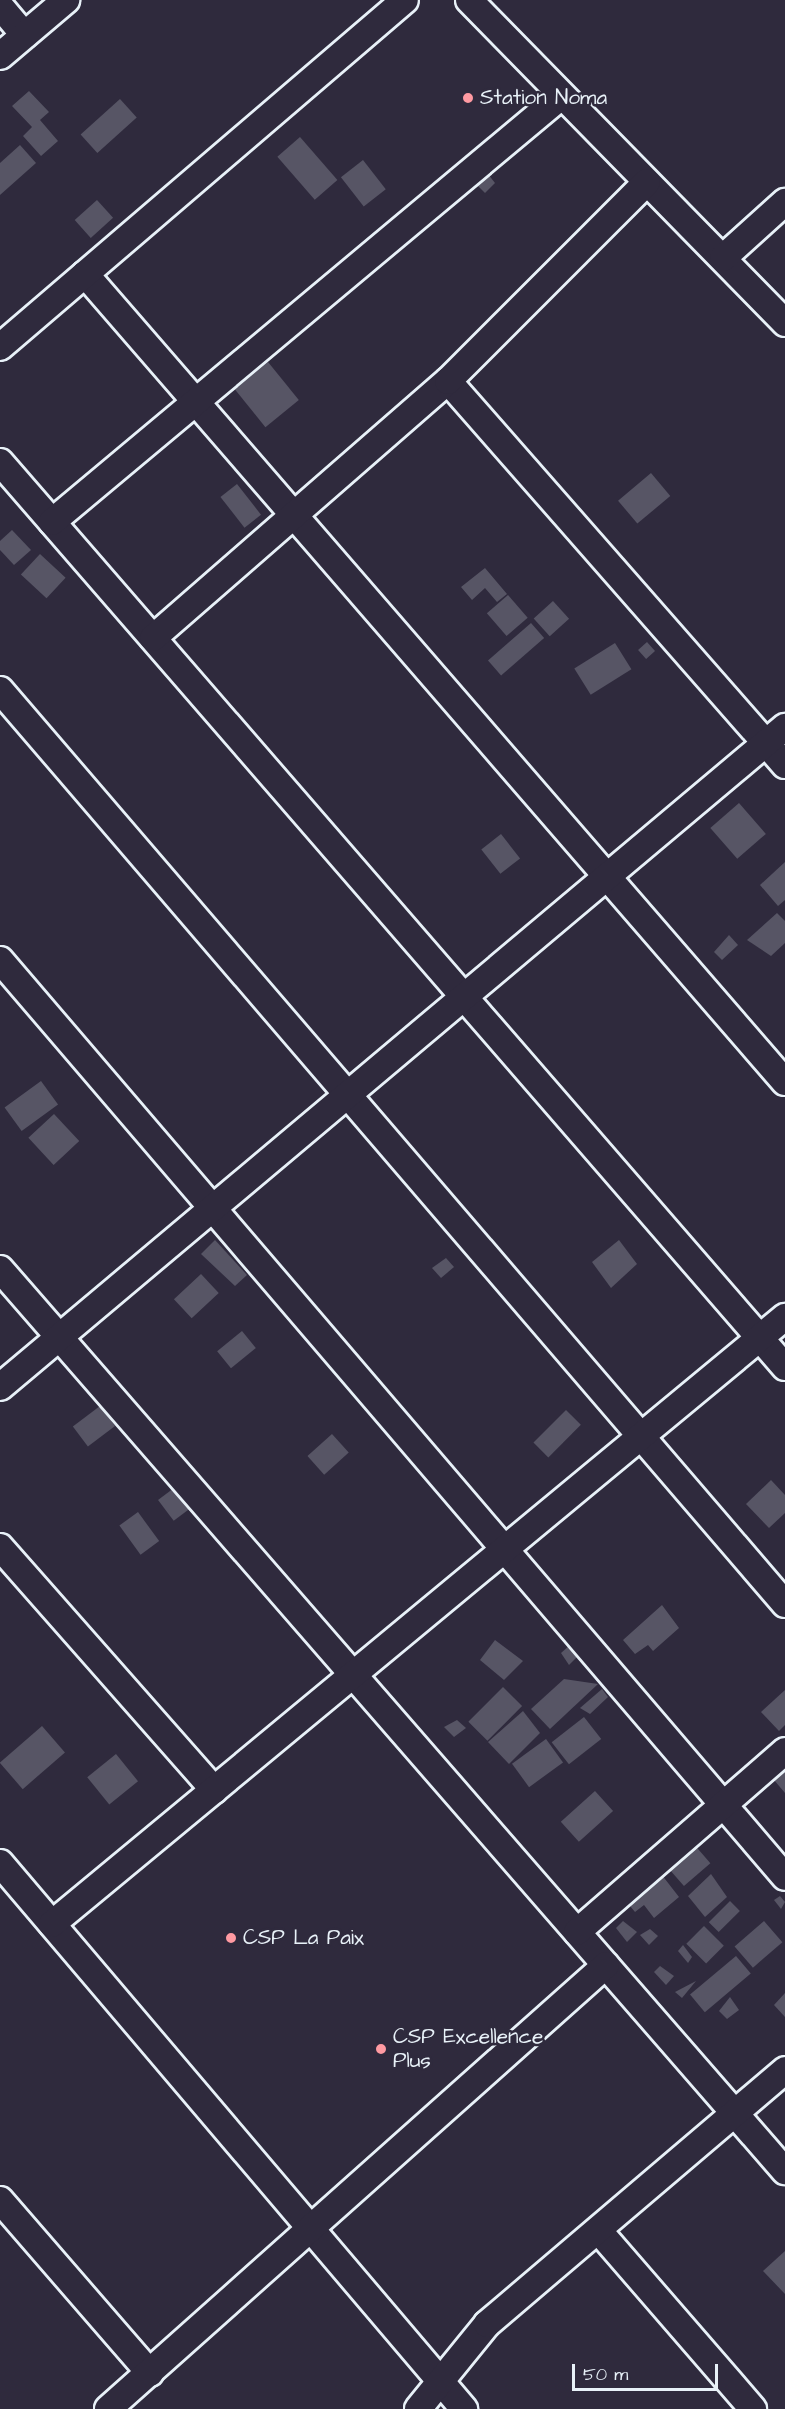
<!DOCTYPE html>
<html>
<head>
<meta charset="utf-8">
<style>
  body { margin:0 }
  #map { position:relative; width:785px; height:2409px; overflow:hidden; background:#2f2a3d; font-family:"Architects Daughter",sans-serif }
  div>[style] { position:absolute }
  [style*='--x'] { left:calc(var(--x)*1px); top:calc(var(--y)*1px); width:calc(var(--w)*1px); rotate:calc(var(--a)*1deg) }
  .building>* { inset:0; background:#575565; transform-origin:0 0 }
  .roads { filter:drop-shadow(2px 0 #e8f1f8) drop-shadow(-2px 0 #e8f1f8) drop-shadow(0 2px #e8f1f8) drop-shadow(0 -2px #e8f1f8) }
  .minor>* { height:26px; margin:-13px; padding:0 13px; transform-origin:13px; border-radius:13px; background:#2f2a3d }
  .dots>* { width:16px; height:16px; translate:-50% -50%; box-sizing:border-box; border:3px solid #2f2a3d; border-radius:50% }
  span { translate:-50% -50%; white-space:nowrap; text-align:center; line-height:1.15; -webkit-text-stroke:5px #2f2a3d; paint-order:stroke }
  .poi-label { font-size:21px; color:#e8f1f8 }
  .left { translate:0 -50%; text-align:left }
  .scale { position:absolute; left:572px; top:2364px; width:146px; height:27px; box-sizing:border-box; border:3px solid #e8f1f8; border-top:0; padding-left:8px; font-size:18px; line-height:21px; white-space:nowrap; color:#e8f1f8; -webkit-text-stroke:4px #2f2a3d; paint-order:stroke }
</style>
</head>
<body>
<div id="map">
  <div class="building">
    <i style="clip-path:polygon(29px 91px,49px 112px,40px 120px,58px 141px,41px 156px,23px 136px,32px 127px,12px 106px)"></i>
    <i style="left:120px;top:99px;width:25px;height:53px;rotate:48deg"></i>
    <i style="left:300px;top:137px;width:57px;height:30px;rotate:49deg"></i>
    <i style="clip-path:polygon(20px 145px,36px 163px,0 195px,0 163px)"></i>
    <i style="left:363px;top:160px;width:37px;height:28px;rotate:52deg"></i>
    <i style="clip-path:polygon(484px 169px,495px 183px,485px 193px,471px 179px)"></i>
    <i style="left:97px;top:200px;width:24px;height:30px;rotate:48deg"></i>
    <i style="left:268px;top:362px;width:49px;height:43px;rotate:51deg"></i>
    <i style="left:651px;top:473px;width:30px;height:43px;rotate:50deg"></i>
    <i style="left:237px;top:484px;width:39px;height:21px;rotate:52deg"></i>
    <i style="clip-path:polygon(12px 530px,31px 550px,14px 565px,0 550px,0 541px)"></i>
    <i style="left:40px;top:554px;width:35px;height:28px;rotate:43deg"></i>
    <i style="clip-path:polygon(485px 568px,507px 594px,497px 602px,485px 588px,472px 600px,461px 587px)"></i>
    <i style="left:508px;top:595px;width:30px;height:28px;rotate:49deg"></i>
    <i style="left:553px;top:601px;width:24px;height:26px;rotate:48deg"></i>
    <i style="left:531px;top:623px;width:20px;height:57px;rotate:49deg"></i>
    <i style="left:647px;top:642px;width:12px;height:12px;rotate:48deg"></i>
    <i style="left:615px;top:643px;width:31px;height:48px;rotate:58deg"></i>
    <i style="left:739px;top:803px;width:41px;height:38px;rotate:49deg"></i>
    <i style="left:501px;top:834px;width:31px;height:25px;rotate:52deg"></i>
    <i style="clip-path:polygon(785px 862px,785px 900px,778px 906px,760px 885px)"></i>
    <i style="clip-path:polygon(777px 913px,785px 921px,785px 943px,771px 956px,747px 940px)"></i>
    <i style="clip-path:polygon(729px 935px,738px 945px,722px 960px,714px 952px)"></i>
    <i style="left:41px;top:1081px;width:29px;height:45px;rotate:54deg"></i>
    <i style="left:54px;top:1114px;width:37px;height:35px;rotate:47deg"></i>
    <i style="clip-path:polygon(215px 1240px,247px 1275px,235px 1286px,201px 1254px)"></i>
    <i style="clip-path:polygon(619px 1240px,637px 1264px,611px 1288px,592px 1262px)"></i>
    <i style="clip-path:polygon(446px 1258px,454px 1267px,441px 1278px,432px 1268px)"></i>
    <i style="left:201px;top:1274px;width:26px;height:37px;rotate:47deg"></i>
    <i style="left:242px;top:1331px;width:22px;height:32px;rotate:51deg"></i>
    <i style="left:100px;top:1406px;width:25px;height:34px;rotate:53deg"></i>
    <i style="left:566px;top:1410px;width:21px;height:46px;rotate:45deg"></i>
    <i style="left:332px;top:1434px;width:25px;height:33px;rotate:48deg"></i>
    <i style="clip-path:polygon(771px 1480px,785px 1495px,785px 1513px,769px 1528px,746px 1504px)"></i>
    <i style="left:178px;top:1485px;width:26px;height:25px;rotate:53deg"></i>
    <i style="left:138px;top:1512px;width:36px;height:23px;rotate:54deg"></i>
    <i style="clip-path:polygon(662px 1605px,679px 1628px,653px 1651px,648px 1645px,635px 1654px,623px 1640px)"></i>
    <i style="clip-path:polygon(495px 1640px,523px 1661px,504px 1680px,480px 1660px)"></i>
    <i style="clip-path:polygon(570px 1645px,578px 1656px,569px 1665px,561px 1653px)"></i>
    <i style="clip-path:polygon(564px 1679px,598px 1684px,550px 1729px,531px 1709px)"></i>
    <i style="left:503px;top:1687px;width:27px;height:49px;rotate:45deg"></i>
    <i style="clip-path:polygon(602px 1689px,608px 1697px,590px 1714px,580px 1708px)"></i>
    <i style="clip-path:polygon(785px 1690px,785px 1725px,779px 1731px,761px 1712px)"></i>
    <i style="clip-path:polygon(523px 1711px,540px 1733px,509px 1764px,488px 1742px)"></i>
    <i style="left:584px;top:1717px;width:28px;height:41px;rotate:52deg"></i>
    <i style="clip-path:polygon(457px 1720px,466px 1728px,454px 1737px,444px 1727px)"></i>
    <i style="left:42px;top:1726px;width:35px;height:56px;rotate:49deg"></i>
    <i style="left:546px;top:1739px;width:29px;height:42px;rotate:54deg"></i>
    <i style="left:116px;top:1754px;width:35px;height:37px;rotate:51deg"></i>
    <i style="clip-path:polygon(785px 1771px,785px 1793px,774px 1780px)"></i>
    <i style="left:595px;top:1791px;width:27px;height:46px;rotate:48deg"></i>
    <i style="left:692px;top:1842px;width:28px;height:35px;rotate:49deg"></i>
    <i style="clip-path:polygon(658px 1870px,679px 1897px,654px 1918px,644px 1905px,635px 1912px,625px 1900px)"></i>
    <i style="clip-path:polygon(711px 1874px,727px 1897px,705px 1917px,688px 1896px)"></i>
    <i style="clip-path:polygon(780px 1896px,785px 1902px,781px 1909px,774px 1900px)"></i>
    <i style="left:730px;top:1901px;width:14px;height:30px;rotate:45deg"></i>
    <i style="clip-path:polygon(623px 1921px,637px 1932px,627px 1942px,616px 1928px)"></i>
    <i style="left:764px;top:1921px;width:28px;height:39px;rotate:49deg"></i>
    <i style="left:704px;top:1926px;width:28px;height:25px;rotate:45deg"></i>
    <i style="clip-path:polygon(650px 1929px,658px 1936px,649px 1945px,640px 1935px)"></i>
    <i style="clip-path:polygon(683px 1945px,692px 1957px,688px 1963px,678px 1951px)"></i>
    <i style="left:736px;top:1956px;width:23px;height:60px;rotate:50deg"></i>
    <i style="clip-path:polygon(660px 1966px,674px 1976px,666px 1985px,654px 1972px)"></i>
    <i style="clip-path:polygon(696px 1981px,682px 1998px,675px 1992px)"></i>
    <i style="clip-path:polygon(785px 1993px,785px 2017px,774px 2005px)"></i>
    <i style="clip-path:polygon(730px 1997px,739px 2010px,727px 2019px,719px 2011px)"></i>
    <i style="clip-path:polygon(785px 2251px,785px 2294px,763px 2271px)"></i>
  </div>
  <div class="roads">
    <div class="minor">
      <i style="--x:469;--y:0;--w:452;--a:45.6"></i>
      <i style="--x:0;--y:6;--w:38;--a:50"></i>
      <i style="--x:0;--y:56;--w:87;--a:-40.3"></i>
      <i style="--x:723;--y:258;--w:84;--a:-42.1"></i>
      <i style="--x:85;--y:274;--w:1069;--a:49.1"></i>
      <i style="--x:0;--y:347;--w:533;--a:-40.59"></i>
      <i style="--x:448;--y:381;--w:511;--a:48.73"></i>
      <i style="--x:0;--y:462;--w:1198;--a:49.06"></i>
      <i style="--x:52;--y:522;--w:662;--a:-39.92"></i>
      <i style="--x:153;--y:638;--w:391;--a:-41.1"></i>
      <i style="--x:448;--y:381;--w:281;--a:-45"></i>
      <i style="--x:0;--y:690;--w:1205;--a:49.34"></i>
      <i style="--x:0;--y:960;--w:1207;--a:49.43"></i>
      <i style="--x:0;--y:1269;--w:1196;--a:48.97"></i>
      <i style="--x:0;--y:1387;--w:1026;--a:-40.06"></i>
      <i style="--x:0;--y:1547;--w:324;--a:48.6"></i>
      <i style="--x:0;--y:1863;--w:717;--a:49.64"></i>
      <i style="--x:52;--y:1924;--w:952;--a:-39.63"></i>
      <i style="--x:577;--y:1932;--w:276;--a:-41"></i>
      <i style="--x:0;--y:2200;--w:229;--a:49.1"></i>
      <i style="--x:598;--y:2230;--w:237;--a:49.1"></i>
      <i style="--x:108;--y:2409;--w:667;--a:-41.72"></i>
      <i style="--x:418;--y:2409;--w:109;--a:-50.9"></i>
      <i style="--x:487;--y:2324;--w:392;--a:-40.4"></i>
    </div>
  </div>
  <div class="dots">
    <i style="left:468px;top:98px;background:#ff9aa2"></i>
    <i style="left:231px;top:1938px;background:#ff9aa2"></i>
    <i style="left:381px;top:2049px;background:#ff9aa2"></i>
  </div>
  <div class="poi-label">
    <span class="left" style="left:480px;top:98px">Station Noma</span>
    <span class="left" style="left:243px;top:1938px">CSP La Paix</span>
    <span class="left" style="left:393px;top:2049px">CSP Excellence<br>Plus</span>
  </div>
  <div class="scale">50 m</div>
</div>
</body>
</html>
